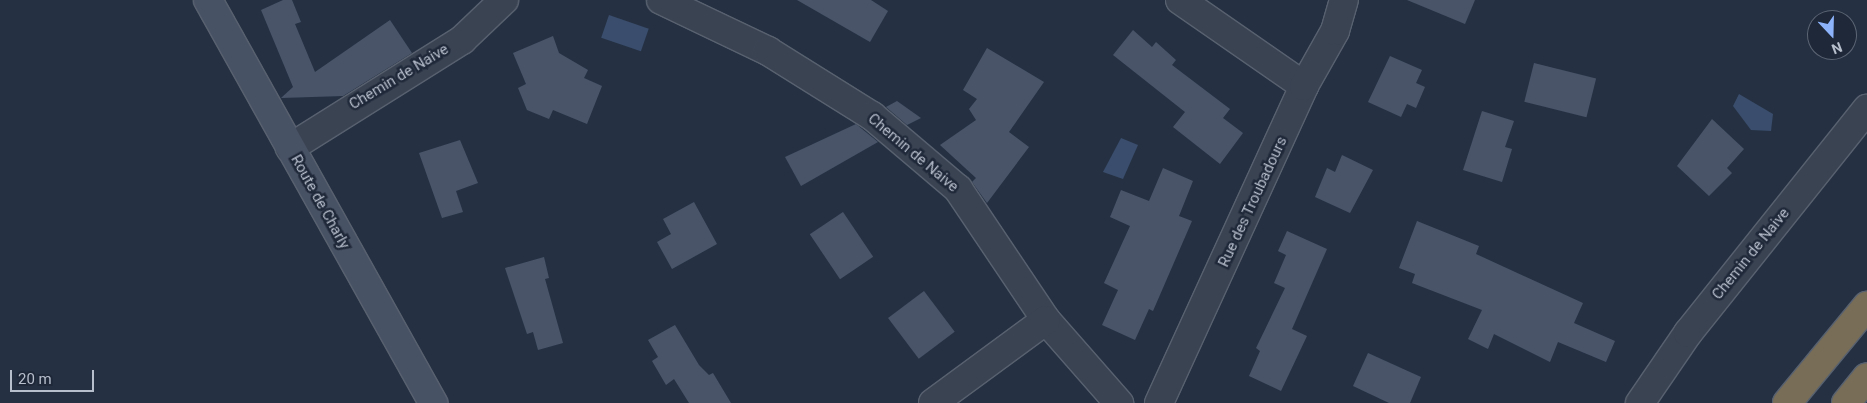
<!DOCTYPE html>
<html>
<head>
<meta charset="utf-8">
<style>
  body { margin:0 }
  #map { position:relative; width:1867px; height:403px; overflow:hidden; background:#253143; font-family:Roboto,sans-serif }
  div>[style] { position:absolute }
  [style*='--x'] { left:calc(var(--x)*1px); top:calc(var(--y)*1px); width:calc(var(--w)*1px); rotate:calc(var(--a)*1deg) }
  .water>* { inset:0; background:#3a4d6c; transform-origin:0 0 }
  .building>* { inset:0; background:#495469; transform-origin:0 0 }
  .roads { filter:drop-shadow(1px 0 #58616f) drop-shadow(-1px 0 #58616f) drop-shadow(0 1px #58616f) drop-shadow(0 -1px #58616f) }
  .minor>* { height:28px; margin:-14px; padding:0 14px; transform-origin:14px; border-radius:14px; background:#3a4352 }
  .secondary>* { height:28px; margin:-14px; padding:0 14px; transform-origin:14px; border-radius:14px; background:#485265 }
  .motorway>* { height:28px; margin:-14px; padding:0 14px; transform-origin:14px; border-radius:14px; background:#786d57 }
  span { translate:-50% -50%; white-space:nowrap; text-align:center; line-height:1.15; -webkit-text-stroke:5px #1e2838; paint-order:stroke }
  .street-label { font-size:15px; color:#b7becc }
  .north { position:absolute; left:1807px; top:10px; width:50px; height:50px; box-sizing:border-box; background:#1e2838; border:1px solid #5b6473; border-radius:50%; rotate:159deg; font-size:14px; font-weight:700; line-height:20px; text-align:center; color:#b7becc }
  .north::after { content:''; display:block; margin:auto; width:18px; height:22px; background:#8db3fb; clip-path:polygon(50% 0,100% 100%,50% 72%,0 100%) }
  .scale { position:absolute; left:10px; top:370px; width:84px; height:22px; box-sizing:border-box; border:2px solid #b7becc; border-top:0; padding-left:6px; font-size:15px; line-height:18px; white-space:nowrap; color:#b7becc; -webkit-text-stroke:4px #1e2838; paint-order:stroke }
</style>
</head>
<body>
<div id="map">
  <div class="water">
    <i style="left:609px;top:15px;width:42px;height:24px;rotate:19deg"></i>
    <i style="clip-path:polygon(1739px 94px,1773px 114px,1771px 131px,1751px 130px,1733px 106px)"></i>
    <i style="clip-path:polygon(1121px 138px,1138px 145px,1123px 179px,1103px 172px)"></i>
  </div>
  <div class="building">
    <i style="clip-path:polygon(283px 0,292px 0,301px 22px,295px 24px,315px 72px,390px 20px,412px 53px,343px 96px,281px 98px,293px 87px,261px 10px)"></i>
    <i style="clip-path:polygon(797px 0,871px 0,888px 11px,870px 42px)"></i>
    <i style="clip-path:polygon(1407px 0,1475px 0,1465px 24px)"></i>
    <i style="clip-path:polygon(1133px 30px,1152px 47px,1156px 42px,1176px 60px,1172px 65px,1230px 109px,1223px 118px,1243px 133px,1220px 164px,1173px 127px,1185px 112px,1113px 55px)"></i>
    <i style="clip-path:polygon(553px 36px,559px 53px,588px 70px,584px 78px,602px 86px,587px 124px,553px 110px,549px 119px,527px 110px,518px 88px,526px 84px,513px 53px)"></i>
    <i style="clip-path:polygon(987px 48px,1044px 82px,1009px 132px,1029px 147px,987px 203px,972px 182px,976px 178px,940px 145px,976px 120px,969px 109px,977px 99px,963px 90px)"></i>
    <i style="clip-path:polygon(1390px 56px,1422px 70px,1416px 83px,1425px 87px,1416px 108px,1407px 104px,1401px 117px,1368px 102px)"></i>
    <i style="left:1534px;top:63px;width:64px;height:40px;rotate:14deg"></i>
    <i style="clip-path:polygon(897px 101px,921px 118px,907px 125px,886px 107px)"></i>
    <i style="clip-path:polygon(1482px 111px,1514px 121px,1505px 147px,1512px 149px,1502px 182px,1463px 170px)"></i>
    <i style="clip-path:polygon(1712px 119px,1744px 149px,1727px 168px,1732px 173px,1709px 196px,1677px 166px)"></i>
    <i style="clip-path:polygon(856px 124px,878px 142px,801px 186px,785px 157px)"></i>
    <i style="clip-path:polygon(460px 140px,478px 183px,456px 191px,463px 212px,442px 218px,419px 153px)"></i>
    <i style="clip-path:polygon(1342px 155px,1373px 170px,1350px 213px,1315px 197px,1327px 168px,1335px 172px)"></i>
    <i style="clip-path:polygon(1163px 168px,1193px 181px,1179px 216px,1192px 221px,1153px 311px,1149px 309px,1135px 340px,1102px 325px,1118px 290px,1104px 283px,1130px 226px,1110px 217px,1121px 190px,1149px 201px)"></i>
    <i style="clip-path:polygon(694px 202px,717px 244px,672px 269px,657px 242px,671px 234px,663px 219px)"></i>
    <i style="left:843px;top:212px;width:54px;height:40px;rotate:56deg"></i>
    <i style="clip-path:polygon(1417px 221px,1479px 246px,1476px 254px,1583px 303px,1574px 323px,1615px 341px,1606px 362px,1558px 342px,1550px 362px,1494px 334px,1488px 349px,1468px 339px,1482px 310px,1412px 283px,1415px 274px,1399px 268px)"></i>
    <i style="clip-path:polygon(1287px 231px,1327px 249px,1292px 329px,1307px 336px,1281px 391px,1249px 376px,1260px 351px,1256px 348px,1285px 288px,1274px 283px,1286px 255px,1278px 251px)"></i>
    <i style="clip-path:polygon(544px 257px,549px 278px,545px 279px,563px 343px,538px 350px,533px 332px,527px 334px,505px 268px)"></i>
    <i style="left:924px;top:291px;width:51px;height:45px;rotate:53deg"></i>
    <i style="clip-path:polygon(675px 325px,699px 365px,709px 375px,713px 373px,731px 403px,689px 403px,674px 379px,666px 385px,652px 361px,658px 357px,648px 340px)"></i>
    <i style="clip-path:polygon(1368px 353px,1421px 377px,1410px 403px,1389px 403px,1353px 386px)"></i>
  </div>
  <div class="roads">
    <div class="minor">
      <i style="--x:661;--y:0;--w:119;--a:25.5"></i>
      <i style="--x:768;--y:51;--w:123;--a:32"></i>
      <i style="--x:872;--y:116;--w:113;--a:40.3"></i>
      <i style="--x:958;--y:189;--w:158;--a:56.1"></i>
      <i style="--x:1046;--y:320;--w:111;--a:48.7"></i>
      <i style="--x:1180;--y:0;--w:151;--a:34.7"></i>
      <i style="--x:290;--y:148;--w:203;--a:-32.1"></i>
      <i style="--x:462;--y:40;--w:58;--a:-43.6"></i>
      <i style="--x:933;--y:403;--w:140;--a:-36.3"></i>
      <i style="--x:1159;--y:403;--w:349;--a:-65.4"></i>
      <i style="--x:1304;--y:86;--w:63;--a:-60.6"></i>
      <i style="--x:1335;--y:31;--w:32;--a:-74"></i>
      <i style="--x:1640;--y:403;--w:85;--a:-55.6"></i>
      <i style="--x:1688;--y:333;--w:287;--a:-51.4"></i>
    </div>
    <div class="secondary">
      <i style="--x:208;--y:0;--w:462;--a:60.8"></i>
    </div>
    <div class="motorway">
      <i style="--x:1787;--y:403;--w:126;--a:-50.5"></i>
      <i style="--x:1846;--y:403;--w:33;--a:-51"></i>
    </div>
  </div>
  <div class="street-label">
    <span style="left:399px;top:77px;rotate:-31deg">Chemin de Naive</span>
    <span style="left:913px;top:153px;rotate:40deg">Chemin de Naive</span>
    <span style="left:320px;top:202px;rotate:61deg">Route de Charly</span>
    <span style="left:1253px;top:202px;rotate:-65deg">Rue des Troubadours</span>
    <span style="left:1751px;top:254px;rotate:-51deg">Chemin de Naive</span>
  </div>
  <div class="north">N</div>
  <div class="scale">20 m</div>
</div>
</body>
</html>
